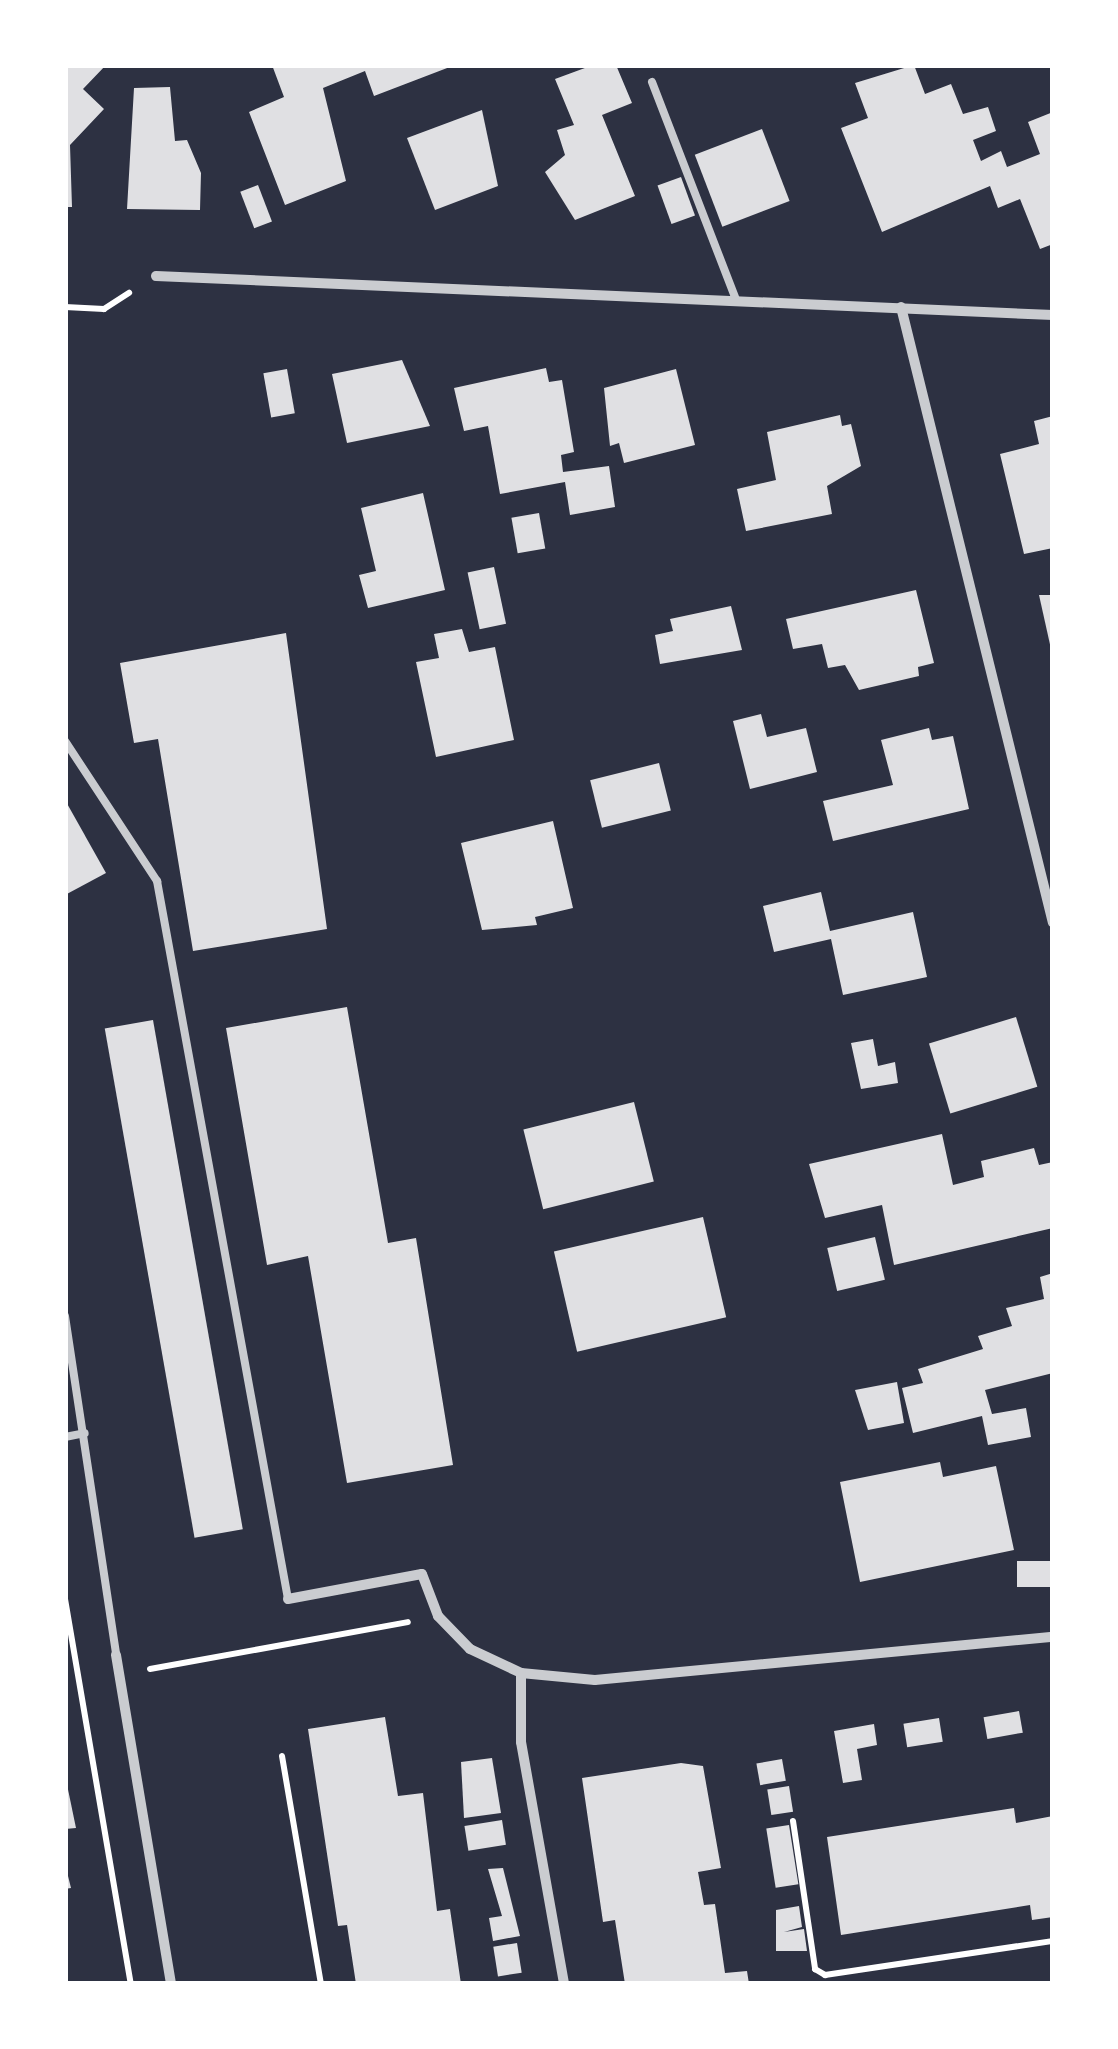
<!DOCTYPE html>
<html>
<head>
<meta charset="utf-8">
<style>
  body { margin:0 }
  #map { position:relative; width:1118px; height:2049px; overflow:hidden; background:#2d3142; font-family:"Fira Sans Condensed",sans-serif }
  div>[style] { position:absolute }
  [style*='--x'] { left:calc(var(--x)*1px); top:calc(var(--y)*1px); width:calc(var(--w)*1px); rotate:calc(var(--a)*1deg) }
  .building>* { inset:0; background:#e0e0e3; transform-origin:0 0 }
  .path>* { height:6px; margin:-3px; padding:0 3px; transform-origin:3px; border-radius:3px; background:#fff }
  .service>* { height:8px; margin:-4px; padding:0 4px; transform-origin:4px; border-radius:4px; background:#caccd0 }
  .minor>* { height:10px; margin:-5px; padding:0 5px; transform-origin:5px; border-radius:5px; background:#caccd0 }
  span { translate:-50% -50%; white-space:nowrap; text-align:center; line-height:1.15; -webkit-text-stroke:10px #fff; paint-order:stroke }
  .frame { position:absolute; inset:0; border:68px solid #fff; pointer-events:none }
</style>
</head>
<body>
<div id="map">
  <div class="building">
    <i style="clip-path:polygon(65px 65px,106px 65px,83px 89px,104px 109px,70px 145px,72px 207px,65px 207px)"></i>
    <i style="clip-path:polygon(272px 65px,455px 65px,374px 96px,365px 71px,323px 88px,346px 181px,285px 205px,249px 112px,284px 97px)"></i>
    <i style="clip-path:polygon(593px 65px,616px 65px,632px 103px,602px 115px,635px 196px,575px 220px,545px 172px,565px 155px,557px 130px,574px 125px,555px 79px)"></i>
    <i style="clip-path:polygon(914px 65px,925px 94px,951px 84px,963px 114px,988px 107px,996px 131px,973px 140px,981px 161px,1001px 151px,1007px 167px,1040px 154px,1028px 122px,1053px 112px,1053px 244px,1040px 249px,1020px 199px,998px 208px,990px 186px,882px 232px,841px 128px,868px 118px,855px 83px)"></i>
    <i style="clip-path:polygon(170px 87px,175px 141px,187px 140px,201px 173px,200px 210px,127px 209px,134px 88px)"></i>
    <i style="clip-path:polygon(482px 110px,498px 186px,435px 210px,407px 138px)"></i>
    <i style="left:762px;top:129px;width:77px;height:72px;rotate:69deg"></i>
    <i style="left:681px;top:177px;width:41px;height:25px;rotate:70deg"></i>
    <i style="left:258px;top:185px;width:39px;height:19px;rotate:69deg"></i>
    <i style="clip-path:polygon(402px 360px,430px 426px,347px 443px,332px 374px)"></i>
    <i style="clip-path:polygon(546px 368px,549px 382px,562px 380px,574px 452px,561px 455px,563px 472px,609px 466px,615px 507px,570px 515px,565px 482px,500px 494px,488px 426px,464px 431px,454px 388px)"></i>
    <i style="left:287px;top:369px;width:45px;height:24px;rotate:80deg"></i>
    <i style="clip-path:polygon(676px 369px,695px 445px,624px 463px,619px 443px,610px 446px,604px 388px)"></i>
    <i style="clip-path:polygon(840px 415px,842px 426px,851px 424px,861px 466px,827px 486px,832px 514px,746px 531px,737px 489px,776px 480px,767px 432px)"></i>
    <i style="clip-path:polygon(1053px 416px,1053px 548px,1024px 554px,1000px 454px,1039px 444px,1034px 421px)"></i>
    <i style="clip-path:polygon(423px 493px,445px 590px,368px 608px,359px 575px,376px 571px,361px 508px)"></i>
    <i style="left:539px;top:513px;width:36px;height:28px;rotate:80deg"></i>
    <i style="left:494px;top:567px;width:58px;height:27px;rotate:78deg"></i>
    <i style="clip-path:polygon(916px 590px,934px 663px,918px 667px,919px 676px,859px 690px,845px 665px,828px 668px,822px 644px,793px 649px,786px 619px)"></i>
    <i style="clip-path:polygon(1039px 595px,1053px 595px,1053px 649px,1051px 649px)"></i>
    <i style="clip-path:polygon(731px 606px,742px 650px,660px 664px,655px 635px,673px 631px,670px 619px)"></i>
    <i style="clip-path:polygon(462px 629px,469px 652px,495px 647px,514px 740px,436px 757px,416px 662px,439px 658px,434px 634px)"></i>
    <i style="clip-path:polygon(286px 633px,327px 929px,193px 951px,158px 739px,134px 743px,120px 663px)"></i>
    <i style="clip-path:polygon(761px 714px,767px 737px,806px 728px,817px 772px,750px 789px,733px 721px)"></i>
    <i style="clip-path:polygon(929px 728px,932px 740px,953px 736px,969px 809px,833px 841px,823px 801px,893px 785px,881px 740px)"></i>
    <i style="left:659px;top:763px;width:49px;height:71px;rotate:76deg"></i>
    <i style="clip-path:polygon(65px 800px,106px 873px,65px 895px)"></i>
    <i style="clip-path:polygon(553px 821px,573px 908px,535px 917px,537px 925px,482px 930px,461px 843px)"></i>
    <i style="clip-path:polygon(821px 892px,830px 931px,913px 912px,927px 977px,843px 995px,831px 939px,774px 952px,763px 906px)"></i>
    <i style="clip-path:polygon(347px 1007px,388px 1243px,416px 1238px,453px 1465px,347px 1483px,308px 1256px,267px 1265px,226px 1028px)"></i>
    <i style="left:1016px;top:1017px;width:73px;height:91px;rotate:73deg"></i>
    <i style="left:153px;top:1020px;width:517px;height:49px;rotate:80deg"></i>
    <i style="clip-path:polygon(873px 1039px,878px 1066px,895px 1062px,898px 1083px,861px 1089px,851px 1043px)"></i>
    <i style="left:634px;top:1102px;width:82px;height:114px;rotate:76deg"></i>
    <i style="clip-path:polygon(942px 1134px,953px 1185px,984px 1177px,981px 1161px,1034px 1148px,1039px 1165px,1053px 1162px,1053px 1228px,894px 1265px,882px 1205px,825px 1218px,809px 1164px)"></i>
    <i style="left:703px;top:1217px;width:103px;height:153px;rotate:77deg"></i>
    <i style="left:875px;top:1237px;width:44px;height:49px;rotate:77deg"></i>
    <i style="clip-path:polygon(1053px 1273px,1053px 1373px,985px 1390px,992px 1414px,1026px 1408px,1031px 1437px,988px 1445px,982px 1416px,913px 1433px,902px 1388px,923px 1383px,918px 1369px,983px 1349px,978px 1336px,1012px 1326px,1006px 1308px,1044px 1299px,1040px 1277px)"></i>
    <i style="clip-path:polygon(897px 1382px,904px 1423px,868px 1430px,855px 1390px)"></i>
    <i style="clip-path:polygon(940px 1462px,943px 1477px,996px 1466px,1014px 1550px,860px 1582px,840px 1482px)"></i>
    <i style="left:1053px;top:1561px;width:26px;height:36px;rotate:90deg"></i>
    <i style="left:1019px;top:1711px;width:22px;height:36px;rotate:80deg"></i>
    <i style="clip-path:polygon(385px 1717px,398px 1796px,423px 1793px,437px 1911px,450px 1909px,461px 1984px,356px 1984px,347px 1925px,338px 1926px,308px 1729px)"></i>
    <i style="left:939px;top:1718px;width:24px;height:36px;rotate:81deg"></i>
    <i style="clip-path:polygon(874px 1724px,877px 1745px,857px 1749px,862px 1780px,843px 1783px,834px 1731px)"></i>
    <i style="clip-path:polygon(492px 1758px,501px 1813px,464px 1818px,461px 1762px)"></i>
    <i style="left:782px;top:1759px;width:22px;height:26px;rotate:80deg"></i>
    <i style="clip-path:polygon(681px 1763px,703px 1766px,721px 1868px,698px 1872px,704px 1905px,715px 1904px,725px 1973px,747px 1971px,749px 1984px,625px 1984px,615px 1920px,603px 1922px,582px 1778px)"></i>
    <i style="clip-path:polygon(65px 1775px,76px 1828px,65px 1829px)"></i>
    <i style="left:789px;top:1786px;width:26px;height:22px;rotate:81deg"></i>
    <i style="clip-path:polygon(1014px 1808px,1016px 1823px,1053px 1816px,1053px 1917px,1032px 1920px,1030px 1905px,841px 1935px,827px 1837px)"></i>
    <i style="left:502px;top:1820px;width:25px;height:38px;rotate:81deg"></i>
    <i style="left:789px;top:1825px;width:60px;height:23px;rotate:81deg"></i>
    <i style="clip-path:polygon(65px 1864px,71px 1888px,65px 1889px)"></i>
    <i style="clip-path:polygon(503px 1868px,520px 1936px,493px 1941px,489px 1918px,502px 1916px,488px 1869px)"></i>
    <i style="clip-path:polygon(799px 1906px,802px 1927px,784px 1932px,804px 1929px,807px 1951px,776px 1951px,776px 1910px)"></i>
    <i style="left:517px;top:1943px;width:30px;height:24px;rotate:81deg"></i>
  </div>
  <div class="path">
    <i style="--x:65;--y:307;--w:39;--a:3"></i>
    <i style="--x:104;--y:309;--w:30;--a:-33"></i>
    <i style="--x:65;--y:1599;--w:391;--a:80.3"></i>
    <i style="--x:150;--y:1669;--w:262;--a:-10.3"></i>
    <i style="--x:282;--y:1756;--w:231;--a:80.3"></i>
    <i style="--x:793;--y:1821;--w:150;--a:81.5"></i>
    <i style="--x:815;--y:1969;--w:12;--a:31"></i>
    <i style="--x:825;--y:1975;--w:231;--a:-8.5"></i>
  </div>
  <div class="service">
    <i style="--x:652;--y:82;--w:234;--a:68.9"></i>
    <i style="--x:65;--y:741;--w:168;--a:56.7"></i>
    <i style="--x:157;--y:881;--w:730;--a:79.66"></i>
    <i style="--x:65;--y:1316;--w:343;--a:81.4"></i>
    <i style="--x:65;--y:1437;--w:20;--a:-11"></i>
  </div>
  <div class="minor">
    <i style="--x:156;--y:276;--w:898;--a:2.49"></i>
    <i style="--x:901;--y:307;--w:634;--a:76.14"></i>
    <i style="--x:288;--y:1599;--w:136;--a:-10.6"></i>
    <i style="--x:422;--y:1574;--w:45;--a:69.1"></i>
    <i style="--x:438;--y:1616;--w:46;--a:45.9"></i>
    <i style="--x:470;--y:1649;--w:56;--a:25.2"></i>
    <i style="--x:521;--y:1673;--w:74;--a:5.4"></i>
    <i style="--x:595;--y:1680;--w:460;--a:-5.4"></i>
    <i style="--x:116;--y:1655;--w:334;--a:80.5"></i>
    <i style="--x:521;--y:1673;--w:69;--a:90"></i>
    <i style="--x:521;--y:1742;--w:246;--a:79.9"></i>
  </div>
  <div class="frame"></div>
</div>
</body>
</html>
